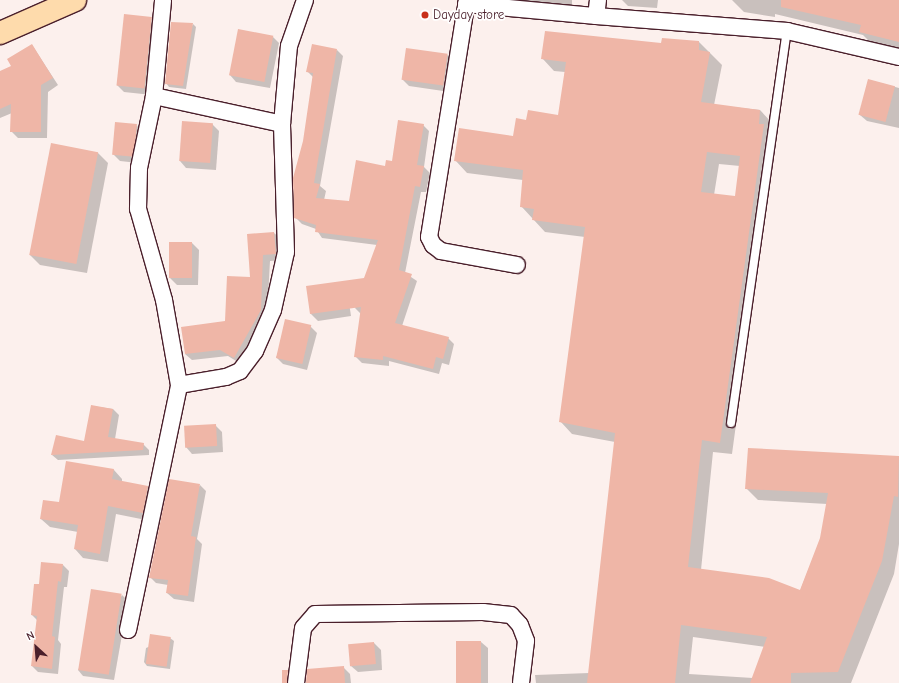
<!DOCTYPE html>
<html>
<head>
<meta charset="utf-8">
<style>
  body { margin:0 }
  #map { position:relative; width:899px; height:683px; overflow:hidden; background:#fcf0ed; font-family:"Comic Neue",sans-serif }
  div>[style] { position:absolute }
  [style*='--x'] { left:calc(var(--x)*1px); top:calc(var(--y)*1px); width:calc(var(--w)*1px); rotate:calc(var(--a)*1deg) }
  .shadow>* { inset:0; background:#0003 }
  .building>* { inset:0; background:#efb6a7; transform-origin:0 0 }
  .roads { filter:drop-shadow(1px 0 #4a1f2b) drop-shadow(-1px 0 #4a1f2b) drop-shadow(0 1px #4a1f2b) drop-shadow(0 -1px #4a1f2b) }
  .lane>* { height:8px; margin:-4px; padding:0 4px; transform-origin:4px; border-radius:4px; background:#fff }
  .street>* { height:16px; margin:-8px; padding:0 8px; transform-origin:8px; border-radius:8px; background:#fff }
  .primary>* { height:22px; margin:-11px; padding:0 11px; transform-origin:11px; border-radius:11px; background:#fedbac }
  .dots>* { width:11px; height:11px; translate:-50% -50%; box-sizing:border-box; border:2px solid #fff; border-radius:50% }
  span { translate:-50% -50%; white-space:nowrap; text-align:center; line-height:1.15; -webkit-text-stroke:3.5px #fff; paint-order:stroke }
  .poi-label { font-size:13px; color:#4a1f2b }
  .left { translate:0 -50%; text-align:left }
  .north { position:absolute; left:16px; top:627px; width:40px; height:40px; -webkit-text-stroke:3px #fff; paint-order:stroke; rotate:334deg; font-size:11px; font-weight:700; line-height:16px; text-align:center; color:#4a1f2b }
  .north::after { content:''; display:block; margin:auto; width:14px; height:18px; background:#4a1f2b; clip-path:polygon(50% 0,100% 100%,50% 72%,0 100%) }
</style>
</head>
<body>
<div id="map">
  <div class="shadow">
    <i style="clip-path:polygon(499px 0,572px 0,572px 6px)"></i>
    <i style="clip-path:polygon(622px 0,658px 0,657px 8px,628px 6px)"></i>
    <i style="clip-path:polygon(732px 0,899px 0,899px 51px,873px 45px,863px 35px,775px 14px,775px 17px,744px 12px)"></i>
    <i style="clip-path:polygon(151px 18px,158px 25px,152px 95px,124px 92px,117px 85px)"></i>
    <i style="clip-path:polygon(193px 24px,196px 27px,186px 89px,169px 87px,166px 83px)"></i>
    <i style="clip-path:polygon(273px 37px,279px 43px,270px 88px,236px 82px,230px 75px)"></i>
    <i style="clip-path:polygon(evenodd,699px 42px,722px 65px,714px 105px,760px 110px,772px 123px,775px 137px,732px 454px,713px 452px,701px 570px,800px 591px,821px 538px,827px 504px,758px 500px,746px 488px,749px 449px,899px 457px,899px 544px,894px 574px,851px 683px,536px 683px,535px 675px,589px 673px,615px 442px,572px 434px,560px 421px,585px 237px,545px 232px,521px 206px,523px 180px,467px 173px,455px 160px,514px 137px,527px 121px,559px 116px,565px 72px,554px 71px,542px 58px,699px 42px,719px 164px,740px 166px,736px 198px,714px 195px,719px 164px,699px 42px,693px 637px,765px 647px,753px 678px,689px 674px,693px 637px)"></i>
    <i style="clip-path:polygon(32px 45px,58px 85px,48px 92px,47px 138px,18px 138px,11px 131px,12px 113px,0 118px,0 72px,13px 66px)"></i>
    <i style="clip-path:polygon(337px 50px,343px 56px,320px 186px,326px 191px,324px 200px,349px 202px,393px 162px,423px 125px,429px 131px,424px 167px,430px 173px,426px 192px,421px 192px,405px 273px,417px 281px,402px 326px,448px 338px,454px 344px,449px 365px,442px 363px,439px 374px,389px 361px,389px 366px,362px 363px,355px 356px,361px 314px,355px 308px,377px 245px,322px 238px,316px 229px,302px 224px,295px 217px,313px 77px,307px 71px)"></i>
    <i style="clip-path:polygon(448px 55px,454px 62px,450px 92px,409px 86px,402px 79px)"></i>
    <i style="clip-path:polygon(869px 80px,899px 88px,899px 128px,867px 121px,860px 115px)"></i>
    <i style="clip-path:polygon(212px 124px,219px 131px,216px 170px,186px 168px,180px 161px)"></i>
    <i style="clip-path:polygon(136px 125px,143px 132px,138px 163px,120px 161px,113px 154px)"></i>
    <i style="clip-path:polygon(52px 144px,98px 153px,108px 163px,87px 273px,40px 265px,30px 255px)"></i>
    <i style="clip-path:polygon(274px 233px,281px 239px,282px 260px,270px 261px,267px 317px,241px 364px,228px 356px,192px 360px,185px 354px,226px 322px,251px 278px,248px 235px)"></i>
    <i style="clip-path:polygon(170px 243px,192px 243px,199px 250px,198px 285px,177px 285px,170px 278px)"></i>
    <i style="clip-path:polygon(308px 287px,347px 289px,351px 316px,318px 321px,311px 314px)"></i>
    <i style="clip-path:polygon(310px 326px,317px 333px,307px 370px,283px 364px,276px 357px)"></i>
    <i style="clip-path:polygon(92px 406px,113px 409px,119px 415px,115px 439px,143px 444px,149px 450px,149px 455px,58px 460px,52px 455px,85px 442px)"></i>
    <i style="clip-path:polygon(215px 425px,222px 432px,223px 452px,192px 454px,186px 447px)"></i>
    <i style="clip-path:polygon(67px 462px,114px 470px,122px 479px,122px 482px,148px 487px,156px 495px,151px 521px,116px 514px,108px 562px,83px 558px,75px 549px,78px 532px,50px 527px,41px 519px,60px 503px)"></i>
    <i style="clip-path:polygon(200px 485px,206px 491px,197px 539px,202px 544px,194px 602px,174px 599px,167px 593px,168px 585px,156px 583px,150px 577px)"></i>
    <i style="clip-path:polygon(63px 565px,69px 571px,67px 587px,64px 587px,58px 640px,61px 644px,58px 674px,38px 672px,32px 666px,38px 621px,32px 615px,40px 586px)"></i>
    <i style="clip-path:polygon(122px 595px,128px 601px,114px 680px,83px 676px,78px 670px)"></i>
    <i style="clip-path:polygon(170px 638px,174px 641px,170px 669px,147px 666px,144px 662px,146px 648px)"></i>
    <i style="clip-path:polygon(481px 642px,488px 648px,488px 683px,457px 683px)"></i>
    <i style="clip-path:polygon(374px 643px,381px 650px,382px 670px,358px 672px,351px 666px)"></i>
    <i style="clip-path:polygon(343px 667px,350px 674px,351px 683px,313px 683px)"></i>
  </div>
  <div class="building">
    <i style="clip-path:polygon(781px 0,899px 0,899px 42px,859px 32px,861px 25px,781px 7px)"></i>
    <i style="left:124px;top:14px;width:28px;height:72px;rotate:6deg"></i>
    <i style="clip-path:polygon(171px 22px,193px 23px,183px 86px,165px 84px)"></i>
    <i style="left:238px;top:29px;width:36px;height:47px;rotate:11deg"></i>
    <i style="clip-path:polygon(evenodd,545px 31px,661px 43px,662px 38px,699px 41px,699px 50px,710px 52px,701px 102px,760px 110px,759px 124px,764px 124px,720px 443px,702px 440px,688px 567px,769px 578px,800px 590px,820px 538px,828px 493px,745px 489px,748px 448px,899px 456px,898px 497px,894px 496px,882px 561px,838px 672px,791px 673px,791px 683px,750px 683px,767px 637px,681px 625px,675px 683px,587px 683px,615px 433px,559px 422px,585px 227px,532px 220px,534px 209px,520px 207px,523px 170px,454px 161px,459px 128px,513px 136px,516px 118px,526px 120px,528px 110px,558px 115px,566px 62px,541px 59px,545px 31px,707px 152px,740px 156px,735px 196px,701px 192px,707px 152px)"></i>
    <i style="clip-path:polygon(32px 44px,53px 78px,41px 85px,41px 132px,10px 132px,11px 104px,0 109px,0 71px,11px 66px,7px 59px)"></i>
    <i style="clip-path:polygon(312px 44px,337px 49px,314px 183px,320px 184px,316px 198px,349px 201px,356px 160px,385px 166px,386px 160px,392px 161px,398px 120px,424px 124px,417px 165px,424px 166px,420px 187px,415px 186px,399px 270px,412px 274px,395px 323px,449px 337px,443px 359px,436px 357px,433px 369px,383px 356px,383px 360px,354px 357px,361px 307px,310px 314px,306px 286px,364px 278px,378px 240px,315px 232px,316px 225px,294px 218px,293px 178px,303px 141px,313px 73px,306px 72px)"></i>
    <i style="left:406px;top:48px;width:42px;height:32px;rotate:8deg"></i>
    <i style="left:868px;top:79px;width:28px;height:37px;rotate:15deg"></i>
    <i style="left:182px;top:121px;width:31px;height:40px;rotate:4deg"></i>
    <i style="left:115px;top:122px;width:22px;height:33px;rotate:5deg"></i>
    <i style="left:51px;top:143px;width:48px;height:114px;rotate:11deg"></i>
    <i style="clip-path:polygon(274px 232px,276px 254px,263px 255px,261px 310px,234px 358px,220px 350px,185px 354px,181px 327px,225px 321px,227px 276px,250px 277px,247px 234px)"></i>
    <i style="left:169px;top:242px;width:23px;height:36px"></i>
    <i style="left:285px;top:319px;width:27px;height:40px;rotate:13deg"></i>
    <i style="clip-path:polygon(91px 405px,113px 409px,108px 437px,144px 443px,143px 450px,51px 455px,56px 435px,84px 441px)"></i>
    <i style="left:216px;top:424px;width:22px;height:32px;rotate:87deg"></i>
    <i style="clip-path:polygon(66px 461px,114px 469px,112px 479px,148px 486px,143px 513px,108px 506px,100px 554px,74px 549px,78px 525px,40px 519px,43px 500px,59px 502px)"></i>
    <i style="clip-path:polygon(169px 479px,200px 484px,191px 536px,196px 537px,188px 596px,166px 593px,168px 580px,149px 578px)"></i>
    <i style="clip-path:polygon(41px 562px,63px 564px,61px 582px,58px 581px,52px 636px,55px 637px,52px 669px,31px 666px,37px 616px,31px 615px,34px 584px,39px 584px)"></i>
    <i style="left:91px;top:589px;width:31px;height:82px;rotate:9deg"></i>
    <i style="left:150px;top:634px;width:21px;height:30px;rotate:8deg"></i>
    <i style="left:456px;top:641px;width:25px;height:42px"></i>
    <i style="left:374px;top:642px;width:22px;height:26px;rotate:85deg"></i>
    <i style="clip-path:polygon(344px 666px,345px 683px,306px 683px,307px 669px)"></i>
    <i style="clip-path:polygon(282px 670px,288px 670px,287px 683px,282px 683px)"></i>
  </div>
  <div class="roads">
    <div class="lane">
      <i style="--x:731;--y:423;--w:396;--a:-81.9"></i>
    </div>
    <div class="street">
      <i style="--x:467;--y:0;--w:240;--a:99.1"></i>
      <i style="--x:429;--y:237;--w:9;--a:63"></i>
      <i style="--x:433;--y:245;--w:10;--a:37"></i>
      <i style="--x:441;--y:251;--w:77;--a:10.4"></i>
      <i style="--x:598;--y:0;--w:16;--a:97"></i>
      <i style="--x:596;--y:16;--w:192;--a:4.5"></i>
      <i style="--x:787;--y:31;--w:115;--a:13.1"></i>
      <i style="--x:466;--y:4;--w:131;--a:5.3"></i>
      <i style="--x:154;--y:96;--w:131;--a:12.3"></i>
      <i style="--x:179;--y:385;--w:48;--a:-9.7"></i>
      <i style="--x:226;--y:377;--w:15;--a:-23"></i>
      <i style="--x:240;--y:371;--w:25;--a:-53"></i>
      <i style="--x:255;--y:351;--w:45;--a:-66.3"></i>
      <i style="--x:273;--y:310;--w:59;--a:-77.4"></i>
      <i style="--x:286;--y:252;--w:128;--a:-91.8"></i>
      <i style="--x:282;--y:124;--w:78;--a:-84.9"></i>
      <i style="--x:289;--y:46;--w:49;--a:-70.8"></i>
      <i style="--x:128;--y:630;--w:250;--a:-78.2"></i>
      <i style="--x:179;--y:385;--w:86;--a:-100"></i>
      <i style="--x:164;--y:300;--w:95;--a:-105.9"></i>
      <i style="--x:138;--y:209;--w:41;--a:-88.6"></i>
      <i style="--x:139;--y:168;--w:74;--a:-78.2"></i>
      <i style="--x:154;--y:96;--w:96;--a:-84.6"></i>
      <i style="--x:296;--y:683;--w:55;--a:-82.7"></i>
      <i style="--x:303;--y:628;--w:18;--a:-49"></i>
      <i style="--x:315;--y:614;--w:168;--a:-0.7"></i>
      <i style="--x:483;--y:612;--w:28;--a:6"></i>
      <i style="--x:511;--y:615;--w:13;--a:48"></i>
      <i style="--x:520;--y:625;--w:17;--a:69"></i>
      <i style="--x:526;--y:641;--w:42;--a:96.8"></i>
    </div>
    <div class="primary">
      <i style="--x:0;--y:33;--w:82;--a:-23.7"></i>
    </div>
  </div>
  <div class="dots">
    <i style="left:425px;top:15px;background:#c8321e"></i>
  </div>
  <div class="poi-label">
    <span class="left" style="left:433px;top:15px">Dayday store</span>
  </div>
  <div class="north">N</div>
</div>
</body>
</html>
